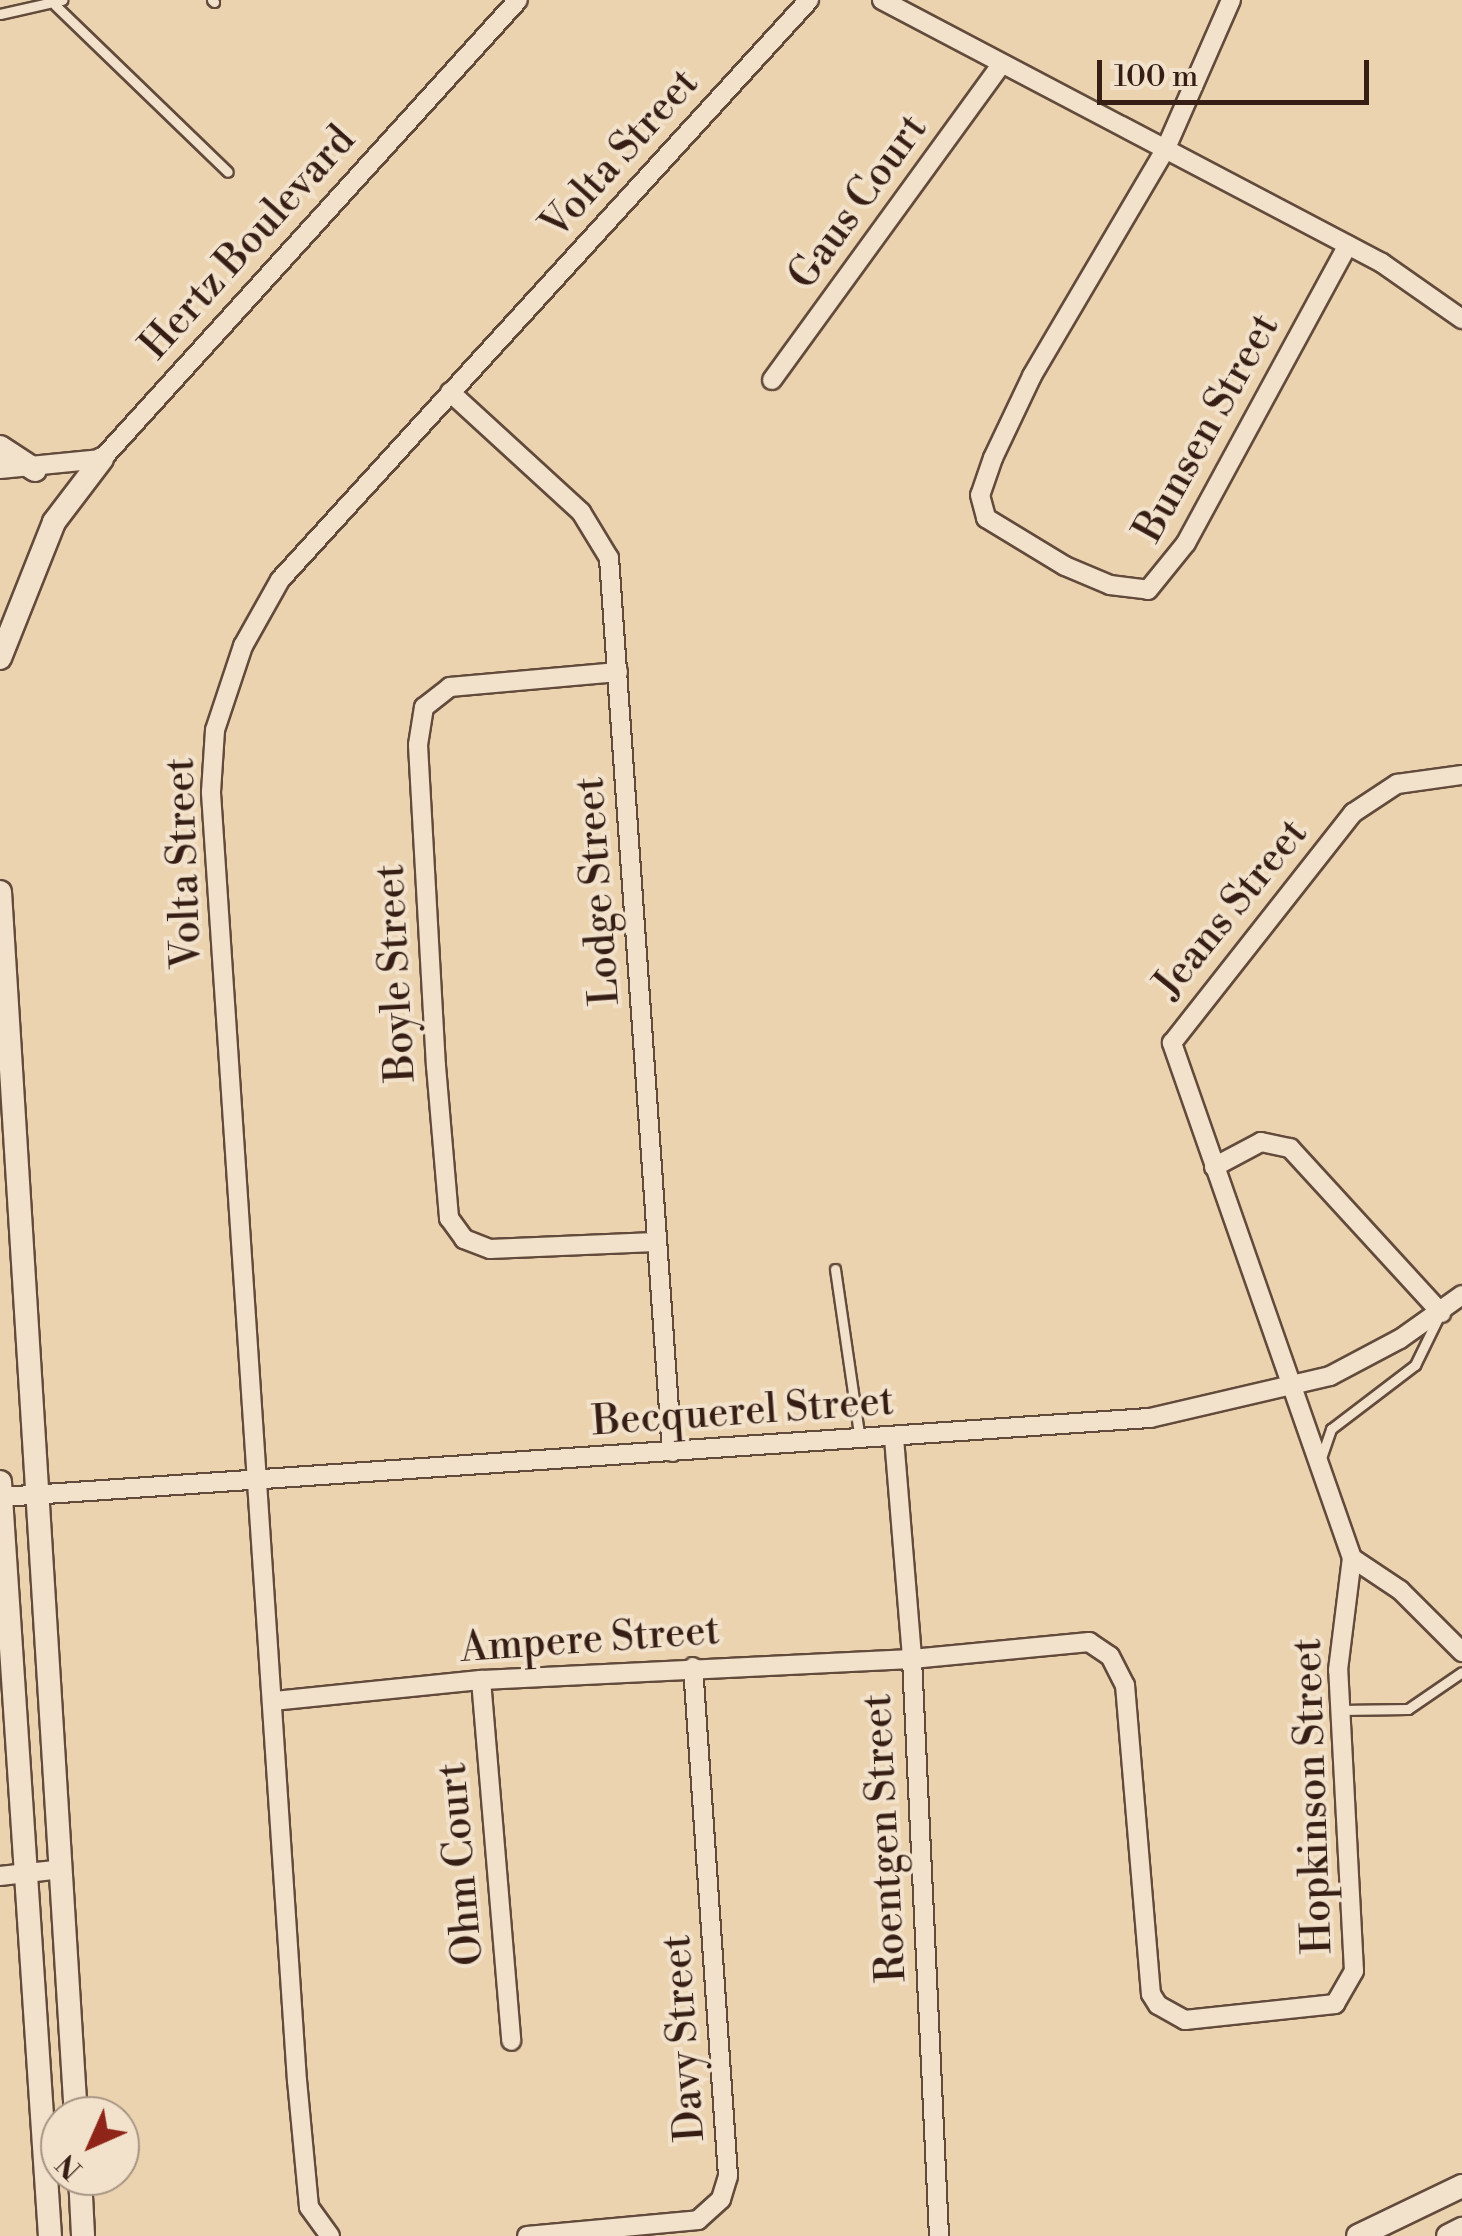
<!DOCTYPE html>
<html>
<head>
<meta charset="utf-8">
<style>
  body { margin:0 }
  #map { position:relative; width:1462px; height:2236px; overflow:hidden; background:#ebd3b0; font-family:"Libre Bodoni",serif }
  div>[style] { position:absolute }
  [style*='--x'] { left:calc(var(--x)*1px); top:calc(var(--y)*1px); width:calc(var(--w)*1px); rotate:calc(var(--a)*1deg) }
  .roads { filter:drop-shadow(2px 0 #634b3c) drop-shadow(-2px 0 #634b3c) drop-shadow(0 2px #634b3c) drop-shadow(0 -2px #634b3c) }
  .lane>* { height:9px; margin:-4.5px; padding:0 4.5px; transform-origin:4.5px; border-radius:4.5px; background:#f2e2cc }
  .street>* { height:18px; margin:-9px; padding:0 9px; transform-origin:9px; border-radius:9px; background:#f2e2cc }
  .secondary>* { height:22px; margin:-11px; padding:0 11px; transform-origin:11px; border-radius:11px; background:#f2e2cc }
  span { translate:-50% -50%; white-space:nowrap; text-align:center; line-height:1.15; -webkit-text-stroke:8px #f2e2cc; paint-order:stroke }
  .street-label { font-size:40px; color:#361e15 }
  .north { position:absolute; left:40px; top:2096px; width:100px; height:100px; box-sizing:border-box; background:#f2e2cc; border:2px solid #a79483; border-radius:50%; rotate:225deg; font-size:28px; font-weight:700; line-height:40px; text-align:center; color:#361e15 }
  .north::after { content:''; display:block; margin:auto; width:35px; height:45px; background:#8f2418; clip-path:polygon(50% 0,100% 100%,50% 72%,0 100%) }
  .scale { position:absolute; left:1097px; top:60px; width:272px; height:45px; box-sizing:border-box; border:5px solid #361e15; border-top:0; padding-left:12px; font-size:30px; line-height:35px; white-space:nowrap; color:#361e15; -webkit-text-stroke:8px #f2e2cc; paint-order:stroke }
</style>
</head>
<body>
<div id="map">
  <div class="roads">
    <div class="lane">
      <i style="--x:212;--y:0;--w:3;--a:45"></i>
      <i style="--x:55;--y:5;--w:240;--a:44"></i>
      <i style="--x:0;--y:14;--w:64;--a:-12.7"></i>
      <i style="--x:835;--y:1269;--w:173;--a:81.7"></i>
      <i style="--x:1320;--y:1461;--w:34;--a:-71"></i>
      <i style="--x:1331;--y:1429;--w:106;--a:-37.3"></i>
      <i style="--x:1415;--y:1365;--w:57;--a:-63.9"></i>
      <i style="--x:1340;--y:1710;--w:68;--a:-0.8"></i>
      <i style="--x:1408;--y:1709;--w:65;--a:-34.4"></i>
    </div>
    <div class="street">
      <i style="--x:882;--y:0;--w:565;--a:27.74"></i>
      <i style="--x:1382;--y:263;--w:98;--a:35"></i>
      <i style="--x:1231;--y:0;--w:164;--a:113.7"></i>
      <i style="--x:1165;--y:150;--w:262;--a:120.5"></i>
      <i style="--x:1032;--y:376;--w:91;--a:115.4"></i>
      <i style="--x:993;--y:458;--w:39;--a:109"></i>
      <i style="--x:980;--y:495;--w:24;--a:75"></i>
      <i style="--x:986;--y:518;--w:92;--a:31.3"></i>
      <i style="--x:1065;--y:566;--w:49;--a:22.9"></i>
      <i style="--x:1110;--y:585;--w:38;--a:7"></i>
      <i style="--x:1148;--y:590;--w:60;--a:-51"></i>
      <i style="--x:1186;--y:543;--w:339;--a:-61.5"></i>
      <i style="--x:772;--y:380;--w:389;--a:-54"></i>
      <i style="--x:450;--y:392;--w:178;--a:42.5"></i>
      <i style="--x:581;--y:512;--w:54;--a:58.7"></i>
      <i style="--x:609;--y:558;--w:896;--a:85.97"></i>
      <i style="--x:0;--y:469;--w:102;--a:-5.6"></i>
      <i style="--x:102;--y:459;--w:619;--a:-47.81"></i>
      <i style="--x:618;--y:672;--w:169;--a:174.9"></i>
      <i style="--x:450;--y:687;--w:33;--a:142"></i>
      <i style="--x:424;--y:707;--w:38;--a:99"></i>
      <i style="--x:418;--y:745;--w:322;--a:86.8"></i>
      <i style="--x:436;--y:1066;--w:153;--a:85.1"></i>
      <i style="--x:449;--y:1218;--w:26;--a:54"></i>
      <i style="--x:464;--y:1239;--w:28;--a:21"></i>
      <i style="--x:490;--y:1249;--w:165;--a:-2.4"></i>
      <i style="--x:1214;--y:1167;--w:53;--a:-28"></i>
      <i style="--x:1261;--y:1142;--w:30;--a:12"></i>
      <i style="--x:1290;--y:1148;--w:224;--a:47.5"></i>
      <i style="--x:894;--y:1438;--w:222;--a:85.3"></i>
      <i style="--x:912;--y:1659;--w:578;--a:87.32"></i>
      <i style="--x:2;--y:1497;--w:1151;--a:-3.94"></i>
      <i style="--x:1150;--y:1418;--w:185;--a:-13.1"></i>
      <i style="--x:1330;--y:1376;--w:79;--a:-27.9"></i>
      <i style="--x:1400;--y:1339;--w:76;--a:-35.4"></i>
      <i style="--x:1352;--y:1558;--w:58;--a:33.7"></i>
      <i style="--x:1400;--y:1590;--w:88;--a:45"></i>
      <i style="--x:481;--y:1680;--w:362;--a:85.2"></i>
      <i style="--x:274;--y:1701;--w:208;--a:-5.8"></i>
      <i style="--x:481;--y:1680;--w:432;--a:-2.8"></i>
      <i style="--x:912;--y:1659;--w:178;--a:-5.5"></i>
      <i style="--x:1089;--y:1642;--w:25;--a:34"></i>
      <i style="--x:1110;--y:1656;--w:33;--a:63"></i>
      <i style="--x:1125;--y:1685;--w:310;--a:85.2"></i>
      <i style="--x:1151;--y:1994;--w:13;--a:58"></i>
      <i style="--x:1158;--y:2005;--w:31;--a:29"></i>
      <i style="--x:1185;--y:2020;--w:151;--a:-6.1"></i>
      <i style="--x:1335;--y:2004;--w:38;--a:-60"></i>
      <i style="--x:1354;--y:1971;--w:301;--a:-93"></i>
      <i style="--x:1338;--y:1670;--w:113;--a:-82.9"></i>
      <i style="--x:1352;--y:1558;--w:546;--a:-109.27"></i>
      <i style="--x:1172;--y:1043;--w:293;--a:-51.8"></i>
      <i style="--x:1353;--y:813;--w:53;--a:-33.4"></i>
      <i style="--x:1397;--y:784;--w:66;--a:-7.9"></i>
      <i style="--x:0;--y:1876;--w:62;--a:-6.4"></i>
      <i style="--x:330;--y:2236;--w:36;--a:-126"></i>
      <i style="--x:309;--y:2207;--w:127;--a:-95.4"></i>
      <i style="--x:297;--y:2081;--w:1292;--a:-93.82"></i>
      <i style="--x:211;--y:792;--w:62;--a:-86.3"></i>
      <i style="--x:215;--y:730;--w:89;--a:-71.6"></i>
      <i style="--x:243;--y:646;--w:76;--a:-60.7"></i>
      <i style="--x:280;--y:580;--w:785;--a:-47.63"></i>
      <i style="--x:527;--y:2236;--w:172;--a:-5.3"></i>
      <i style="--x:698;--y:2220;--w:31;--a:-42"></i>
      <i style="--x:721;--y:2199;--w:24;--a:-73"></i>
      <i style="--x:728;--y:2176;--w:510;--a:-93.93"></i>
    </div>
    <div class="secondary">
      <i style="--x:0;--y:447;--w:42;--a:33.3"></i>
      <i style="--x:0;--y:658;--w:146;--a:-68.3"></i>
      <i style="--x:54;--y:522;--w:79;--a:-52.7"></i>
      <i style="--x:0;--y:892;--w:1226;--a:86.45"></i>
      <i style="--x:0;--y:1482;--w:756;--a:86.21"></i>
      <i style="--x:80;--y:2176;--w:60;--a:87.1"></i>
      <i style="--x:1358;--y:2236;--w:115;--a:-25.7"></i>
      <i style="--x:1448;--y:2236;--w:16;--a:-27"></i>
    </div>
  </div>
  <div class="street-label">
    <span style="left:620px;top:154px;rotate:-48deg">Volta Street</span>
    <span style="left:858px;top:202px;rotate:-54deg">Gaus Court</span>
    <span style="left:248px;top:243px;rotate:-48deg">Hertz Boulevard</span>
    <span style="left:1207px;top:428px;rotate:-61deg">Bunsen Street</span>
    <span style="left:184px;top:863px;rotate:-92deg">Volta Street</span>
    <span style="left:598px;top:891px;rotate:-94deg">Lodge Street</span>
    <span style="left:1231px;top:909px;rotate:-51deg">Jeans Street</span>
    <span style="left:396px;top:973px;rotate:-93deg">Boyle Street</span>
    <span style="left:743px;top:1412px;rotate:-4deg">Becquerel Street</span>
    <span style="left:590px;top:1640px;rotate:-4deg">Ampere Street</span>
    <span style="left:1313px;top:1796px;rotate:-92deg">Hopkinson Street</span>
    <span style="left:885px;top:1838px;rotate:-93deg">Roentgen Street</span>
    <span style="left:461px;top:1864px;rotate:-95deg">Ohm Court</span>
    <span style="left:684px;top:2038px;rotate:-94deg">Davy Street</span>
  </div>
  <div class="north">N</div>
  <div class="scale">100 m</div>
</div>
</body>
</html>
